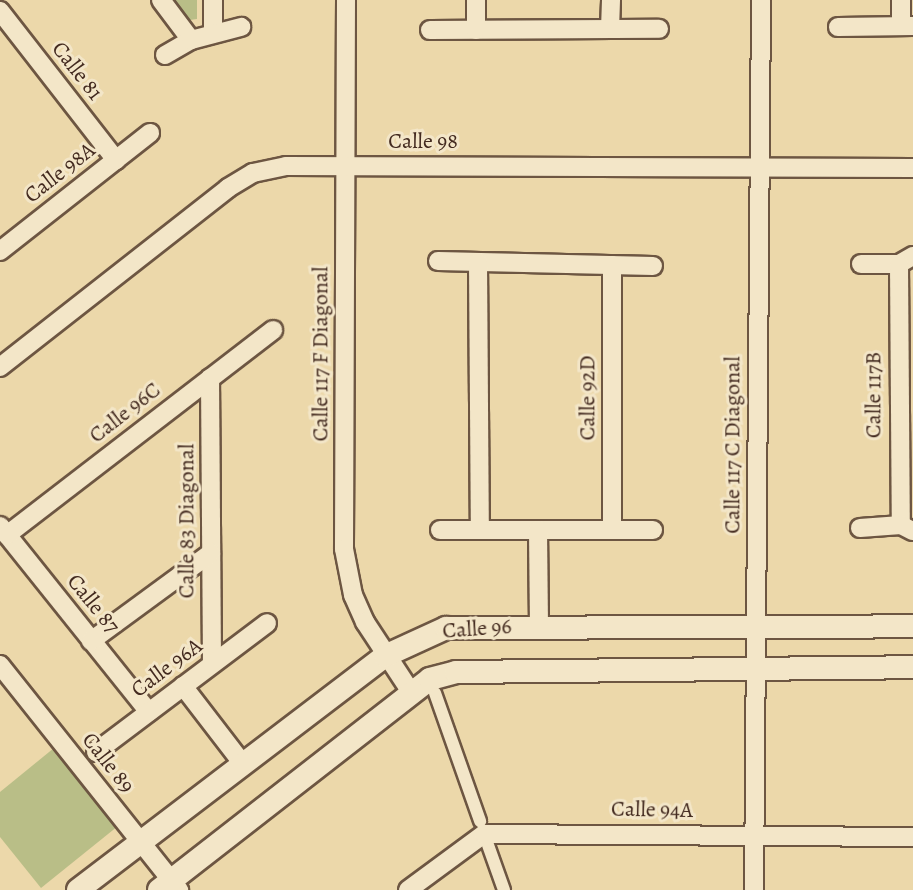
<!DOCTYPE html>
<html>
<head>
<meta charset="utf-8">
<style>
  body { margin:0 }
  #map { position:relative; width:913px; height:890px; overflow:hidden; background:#ecd8aa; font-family:Alegreya,serif }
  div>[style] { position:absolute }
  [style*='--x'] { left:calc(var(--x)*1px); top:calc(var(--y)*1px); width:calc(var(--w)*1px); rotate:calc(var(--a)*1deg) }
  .green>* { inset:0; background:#b9be87 }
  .roads { filter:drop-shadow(2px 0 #6d5642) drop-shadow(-2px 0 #6d5642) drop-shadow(0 2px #6d5642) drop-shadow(0 -2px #6d5642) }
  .pedestrian>* { height:12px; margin:-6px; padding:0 6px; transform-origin:6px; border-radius:6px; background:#f3e6c8 }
  .minor>* { height:18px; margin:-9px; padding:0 9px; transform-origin:9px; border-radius:9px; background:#f3e6c8 }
  .tertiary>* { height:22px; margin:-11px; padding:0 11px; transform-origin:11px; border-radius:11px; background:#f3e6c8 }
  span { translate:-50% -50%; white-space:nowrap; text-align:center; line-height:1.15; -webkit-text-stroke:6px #f3e6c8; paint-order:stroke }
  .street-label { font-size:22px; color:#432a1f }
</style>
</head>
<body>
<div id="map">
  <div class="green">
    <i style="clip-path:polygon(174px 0,197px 0,197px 19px,190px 20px)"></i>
    <i style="clip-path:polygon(54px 748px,118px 826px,41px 888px,0 837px,0 792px)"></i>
  </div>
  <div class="roads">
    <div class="pedestrian">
      <i style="--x:435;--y:693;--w:136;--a:70.6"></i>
      <i style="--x:488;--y:845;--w:48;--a:70.4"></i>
    </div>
    <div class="minor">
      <i style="--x:161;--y:0;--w:50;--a:53.1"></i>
      <i style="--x:213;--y:0;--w:32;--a:90"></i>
      <i style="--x:346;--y:0;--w:549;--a:90.21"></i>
      <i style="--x:344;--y:549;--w:47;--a:78.9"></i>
      <i style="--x:353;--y:595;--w:30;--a:66"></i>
      <i style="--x:365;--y:622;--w:84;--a:56.7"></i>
      <i style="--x:0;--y:11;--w:189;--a:52.1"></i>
      <i style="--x:901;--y:26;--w:26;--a:-90"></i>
      <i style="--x:838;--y:27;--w:75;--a:-0.8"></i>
      <i style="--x:610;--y:29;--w:29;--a:-88"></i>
      <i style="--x:430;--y:30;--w:229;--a:-0.3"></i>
      <i style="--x:476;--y:30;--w:30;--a:-90"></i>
      <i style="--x:165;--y:55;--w:30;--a:-30"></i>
      <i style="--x:191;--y:40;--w:52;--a:-14.6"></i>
      <i style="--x:0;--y:251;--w:191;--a:-38.2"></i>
      <i style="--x:438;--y:261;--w:215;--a:1.3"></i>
      <i style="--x:478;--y:262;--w:268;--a:89.6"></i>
      <i style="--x:861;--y:264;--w:38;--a:0"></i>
      <i style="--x:899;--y:264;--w:16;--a:-30"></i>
      <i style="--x:899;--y:264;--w:261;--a:89.6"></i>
      <i style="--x:0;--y:367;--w:290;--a:-38.1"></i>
      <i style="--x:228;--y:188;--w:29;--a:-31"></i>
      <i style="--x:253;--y:173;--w:34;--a:-12"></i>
      <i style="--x:286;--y:166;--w:627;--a:0.18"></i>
      <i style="--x:210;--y:378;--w:286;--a:89.6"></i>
      <i style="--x:0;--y:526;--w:238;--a:51.3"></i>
      <i style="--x:860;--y:528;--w:41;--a:-4.2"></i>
      <i style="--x:901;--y:525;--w:13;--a:27"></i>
      <i style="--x:440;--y:530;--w:213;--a:0"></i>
      <i style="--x:538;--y:530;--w:95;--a:89.4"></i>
      <i style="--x:612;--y:530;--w:265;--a:-90"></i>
      <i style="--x:7;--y:535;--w:336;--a:-37.6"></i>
      <i style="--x:91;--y:641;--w:149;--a:-36.3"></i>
      <i style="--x:0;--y:665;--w:288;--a:51.5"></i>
      <i style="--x:183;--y:686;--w:98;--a:52.4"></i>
      <i style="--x:96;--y:752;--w:214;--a:-37"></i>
      <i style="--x:408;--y:890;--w:94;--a:-36.4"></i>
      <i style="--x:484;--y:834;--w:429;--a:0.4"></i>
      <i style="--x:754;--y:890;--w:890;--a:-89.55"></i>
    </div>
    <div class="tertiary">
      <i style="--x:78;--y:890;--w:386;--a:-37.3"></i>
      <i style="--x:385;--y:656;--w:67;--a:-24.7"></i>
      <i style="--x:446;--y:628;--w:467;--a:-0.2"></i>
      <i style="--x:159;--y:890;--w:343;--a:-37.9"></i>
      <i style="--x:430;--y:679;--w:27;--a:-15"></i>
      <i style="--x:456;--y:672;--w:457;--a:-0.6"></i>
    </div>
  </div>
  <div class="street-label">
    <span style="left:77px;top:71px;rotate:52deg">Calle 81</span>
    <span style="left:423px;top:142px">Calle 98</span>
    <span style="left:60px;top:173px;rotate:-38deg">Calle 98A</span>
    <span style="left:321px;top:354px;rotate:-90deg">Calle 117 F Diagonal</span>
    <span style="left:874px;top:395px;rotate:-90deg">Calle 117B</span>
    <span style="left:588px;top:398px;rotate:-90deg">Calle 92D</span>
    <span style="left:125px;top:413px;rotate:-38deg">Calle 96C</span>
    <span style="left:733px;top:445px;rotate:-90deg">Calle 117 C Diagonal</span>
    <span style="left:187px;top:521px;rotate:-90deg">Calle 83 Diagonal</span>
    <span style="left:93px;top:604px;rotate:51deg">Calle 87</span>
    <span style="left:477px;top:629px;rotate:-4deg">Calle 96</span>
    <span style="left:167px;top:668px;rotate:-37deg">Calle 96A</span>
    <span style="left:108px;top:763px;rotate:52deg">Calle 89</span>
    <span style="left:652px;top:810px;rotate:1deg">Calle 94A</span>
  </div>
</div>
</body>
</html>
